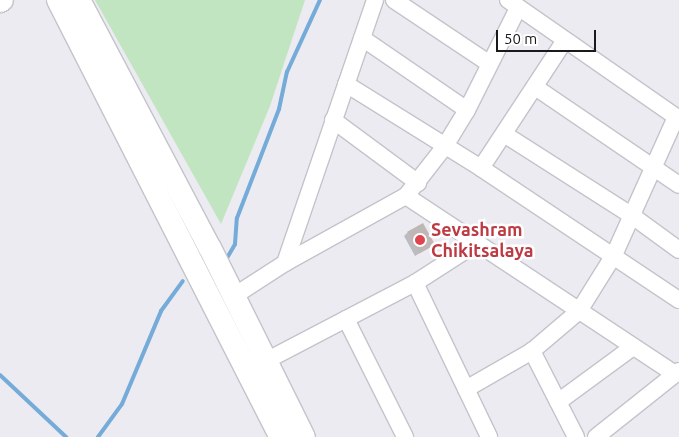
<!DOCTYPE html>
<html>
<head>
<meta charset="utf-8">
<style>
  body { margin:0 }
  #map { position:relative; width:679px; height:437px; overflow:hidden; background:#ebebf1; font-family:Ubuntu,sans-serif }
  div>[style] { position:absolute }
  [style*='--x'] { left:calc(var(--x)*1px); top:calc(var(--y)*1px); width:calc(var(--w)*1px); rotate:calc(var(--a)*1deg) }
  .green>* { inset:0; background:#c1e5c1 }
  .shadow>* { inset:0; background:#0003 }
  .stream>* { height:4px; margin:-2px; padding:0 2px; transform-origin:2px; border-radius:2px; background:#75abd8 }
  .building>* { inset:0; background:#beb7b5; transform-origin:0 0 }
  .roads { filter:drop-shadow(1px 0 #c3c4ca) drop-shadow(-1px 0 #c3c4ca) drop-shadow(0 1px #c3c4ca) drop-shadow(0 -1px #c3c4ca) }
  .street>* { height:16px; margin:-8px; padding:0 8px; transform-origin:8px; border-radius:8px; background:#fff }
  .secondary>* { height:22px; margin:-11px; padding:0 11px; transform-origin:11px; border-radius:11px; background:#fff }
  .dots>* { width:14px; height:14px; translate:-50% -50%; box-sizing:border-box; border:2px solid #fff; border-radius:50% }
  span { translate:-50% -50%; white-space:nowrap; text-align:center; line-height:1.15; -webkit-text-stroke:5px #fff; paint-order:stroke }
  .health-label { font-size:18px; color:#be3a42; font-weight:700 }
  .left { translate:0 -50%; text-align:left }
  .scale { position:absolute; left:496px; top:30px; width:100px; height:22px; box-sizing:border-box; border:2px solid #1a1a1c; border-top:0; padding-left:6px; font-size:15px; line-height:18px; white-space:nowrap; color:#1a1a1c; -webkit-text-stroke:4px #fff; paint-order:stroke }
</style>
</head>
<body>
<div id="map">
  <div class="green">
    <i style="clip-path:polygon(95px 0,305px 0,270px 106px,221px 224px)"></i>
  </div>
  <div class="shadow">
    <i style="clip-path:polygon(408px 232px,433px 245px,415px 256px,404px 236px)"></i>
  </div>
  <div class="stream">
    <i style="--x:227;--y:258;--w:16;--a:-60"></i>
    <i style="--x:235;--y:244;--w:26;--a:-86"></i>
    <i style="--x:237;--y:218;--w:117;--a:-68.9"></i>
    <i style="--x:279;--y:109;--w:38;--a:-78"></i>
    <i style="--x:287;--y:72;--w:79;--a:-65.4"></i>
    <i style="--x:0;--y:375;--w:91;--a:43.2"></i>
    <i style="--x:98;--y:437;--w:41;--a:-54"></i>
    <i style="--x:122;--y:404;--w:101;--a:-67.2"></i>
    <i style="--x:161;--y:311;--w:37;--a:-54"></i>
  </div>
  <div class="building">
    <i style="left:423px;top:223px;width:25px;height:18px;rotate:61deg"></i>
  </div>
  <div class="roads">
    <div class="street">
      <i style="--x:394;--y:0;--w:115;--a:33.7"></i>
      <i style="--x:508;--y:0;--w:208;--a:34.8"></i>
      <i style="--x:362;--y:38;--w:127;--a:34.4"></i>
      <i style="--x:346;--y:84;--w:159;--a:31.9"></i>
      <i style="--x:481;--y:168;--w:238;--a:33.7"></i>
      <i style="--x:535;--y:87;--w:174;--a:34.2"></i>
      <i style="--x:333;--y:120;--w:106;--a:36.5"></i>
      <i style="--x:504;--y:134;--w:151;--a:32.5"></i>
      <i style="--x:631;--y:215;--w:59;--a:36.1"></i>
      <i style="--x:481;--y:168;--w:153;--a:-56.7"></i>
      <i style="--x:406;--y:196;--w:323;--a:33.5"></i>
      <i style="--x:285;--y:263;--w:278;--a:-71.1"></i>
      <i style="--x:415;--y:283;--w:74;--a:-32.8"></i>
      <i style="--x:234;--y:296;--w:61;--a:-32.9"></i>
      <i style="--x:285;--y:263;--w:138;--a:-29"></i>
      <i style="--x:406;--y:196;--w:63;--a:-52"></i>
      <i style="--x:445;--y:146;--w:42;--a:-58.6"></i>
      <i style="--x:467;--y:110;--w:114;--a:-63.4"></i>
      <i style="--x:346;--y:319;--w:132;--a:63.4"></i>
      <i style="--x:258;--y:365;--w:177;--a:-27.6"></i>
      <i style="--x:415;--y:283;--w:171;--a:64.3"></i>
      <i style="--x:466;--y:389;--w:76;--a:-29.9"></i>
      <i style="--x:558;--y:402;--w:93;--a:-36.3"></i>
      <i style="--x:576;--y:437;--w:97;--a:-117.1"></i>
      <i style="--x:532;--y:351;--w:62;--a:-40.4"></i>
      <i style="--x:579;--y:311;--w:66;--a:-58"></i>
      <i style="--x:614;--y:255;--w:151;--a:-65.8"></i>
      <i style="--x:596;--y:437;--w:106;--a:-38.5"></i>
    </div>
    <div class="secondary">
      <i style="--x:58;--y:0;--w:491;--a:63"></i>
      <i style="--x:79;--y:0;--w:280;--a:62.2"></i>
      <i style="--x:210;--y:248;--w:211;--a:63.6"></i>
      <i style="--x:0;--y:1;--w:2;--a:-27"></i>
    </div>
  </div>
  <div class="dots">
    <i style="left:420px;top:240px;background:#e0444e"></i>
  </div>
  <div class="health-label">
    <span class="left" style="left:431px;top:240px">Sevashram<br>Chikitsalaya</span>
  </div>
  <div class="scale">50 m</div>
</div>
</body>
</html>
